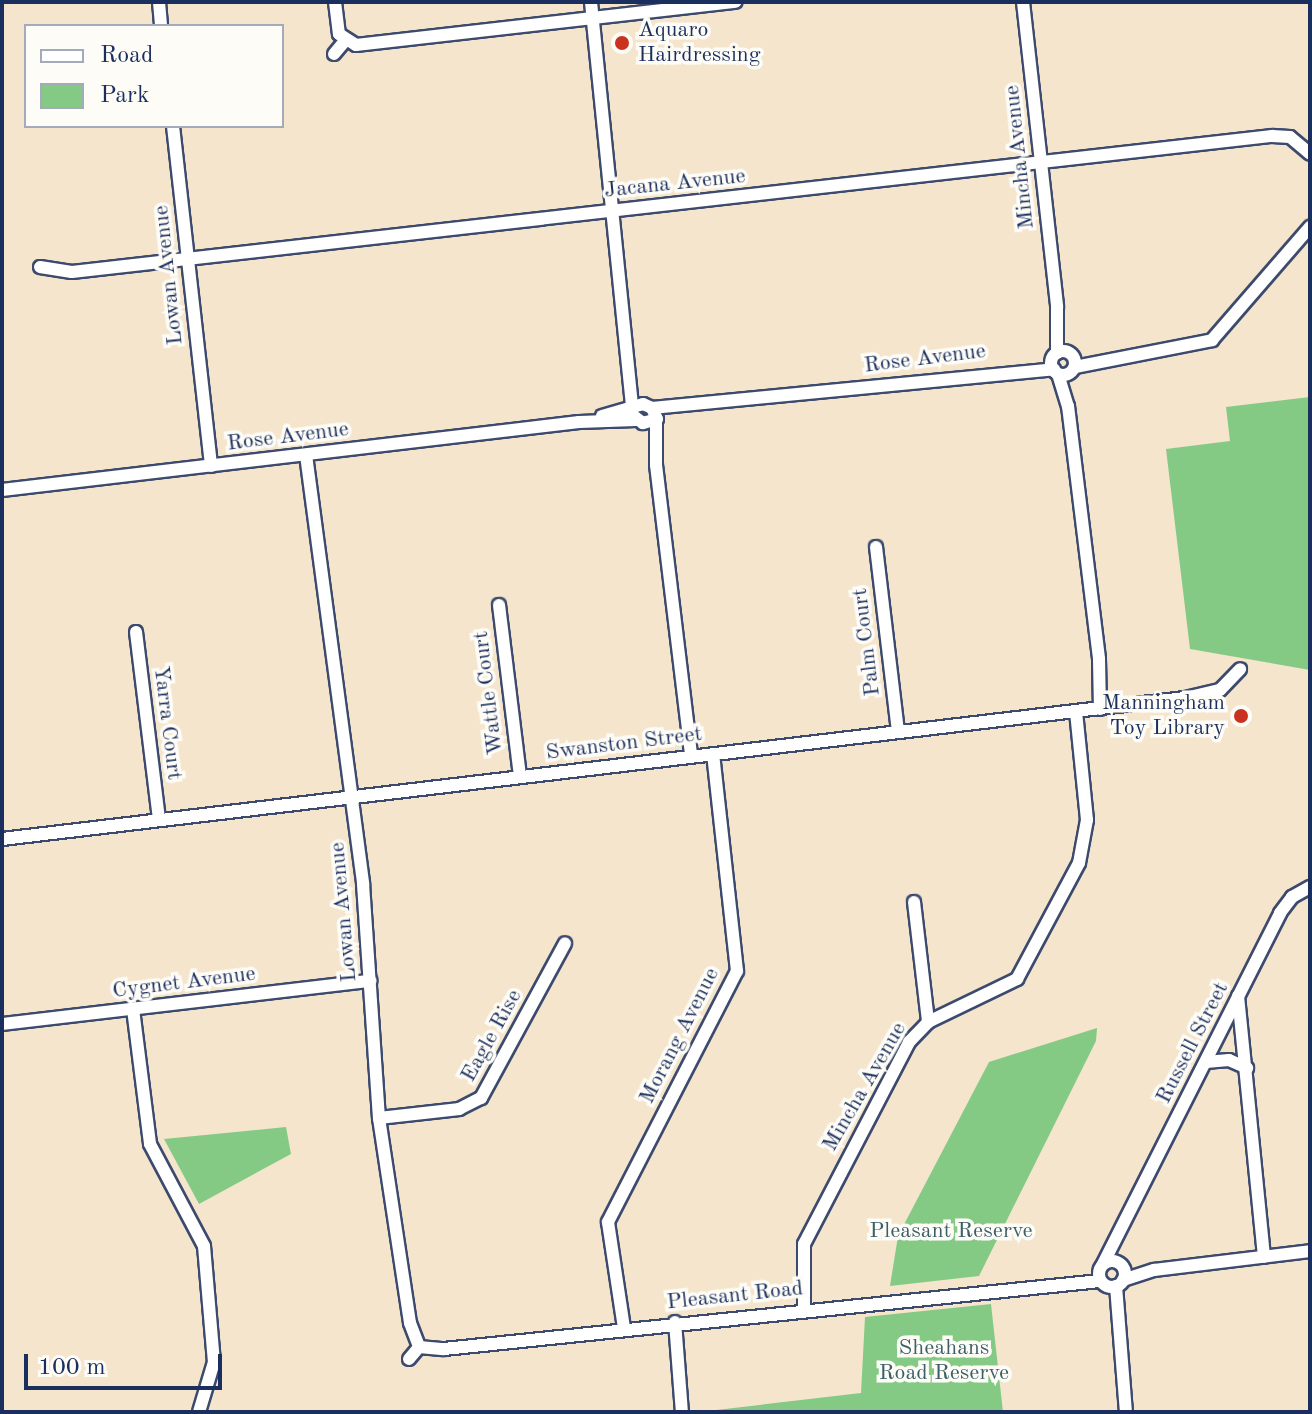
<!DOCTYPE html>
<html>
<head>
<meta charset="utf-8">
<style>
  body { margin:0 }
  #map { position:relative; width:1312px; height:1414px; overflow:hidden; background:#f4e5cc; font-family:"Old Standard TT",serif }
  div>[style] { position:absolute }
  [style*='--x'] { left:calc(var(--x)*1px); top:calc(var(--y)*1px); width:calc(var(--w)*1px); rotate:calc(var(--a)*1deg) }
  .green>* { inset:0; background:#85ca84 }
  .roads { filter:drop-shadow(2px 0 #3c4a6e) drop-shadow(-2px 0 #3c4a6e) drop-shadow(0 2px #3c4a6e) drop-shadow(0 -2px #3c4a6e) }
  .minor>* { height:12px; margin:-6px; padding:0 6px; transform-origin:6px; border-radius:6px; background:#fff }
  .minor>.ring { margin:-6px; padding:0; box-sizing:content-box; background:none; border:12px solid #fff; border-radius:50% }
  .dots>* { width:22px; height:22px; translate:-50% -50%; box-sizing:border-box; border:4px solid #fdfcf7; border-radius:50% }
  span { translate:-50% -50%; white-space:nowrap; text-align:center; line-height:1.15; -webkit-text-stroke:7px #fdfcf7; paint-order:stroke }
  .poi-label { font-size:22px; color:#1b2f5e }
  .left { translate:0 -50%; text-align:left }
  .right { translate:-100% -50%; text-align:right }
  .street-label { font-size:22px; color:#1b2f5e }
  .park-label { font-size:22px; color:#3b5e69 }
  .frame { position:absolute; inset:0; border:4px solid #1b2f5e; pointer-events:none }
  .legend { position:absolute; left:24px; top:24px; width:260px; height:104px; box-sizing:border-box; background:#fdfcf7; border:2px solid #a3aaba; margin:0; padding:10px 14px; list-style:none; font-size:24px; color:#1b2f5e }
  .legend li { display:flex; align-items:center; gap:16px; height:40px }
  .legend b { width:40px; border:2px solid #a3aaba }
  .scale { position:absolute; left:24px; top:1354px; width:198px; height:36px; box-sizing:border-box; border:4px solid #1b2f5e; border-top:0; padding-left:10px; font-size:24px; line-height:28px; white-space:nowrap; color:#1b2f5e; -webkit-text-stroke:6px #fdfcf7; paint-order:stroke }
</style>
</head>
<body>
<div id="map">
  <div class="green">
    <i style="clip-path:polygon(1310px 397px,1310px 670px,1190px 649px,1166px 449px,1230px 441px,1226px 407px)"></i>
    <i style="clip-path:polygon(1097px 1028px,1096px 1041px,979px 1276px,890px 1286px,898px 1236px,989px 1062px)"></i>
    <i style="clip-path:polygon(286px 1127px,291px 1154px,199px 1204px,164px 1139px)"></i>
    <i style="clip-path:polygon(991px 1304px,1003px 1412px,699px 1412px,861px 1393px,865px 1317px)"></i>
  </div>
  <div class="roads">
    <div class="minor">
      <i style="--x:159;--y:2;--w:24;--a:85"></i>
      <i style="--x:335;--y:2;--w:32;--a:83"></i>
      <i style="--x:339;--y:34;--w:20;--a:33"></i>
      <i style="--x:356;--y:45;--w:382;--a:-6.5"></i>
      <i style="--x:591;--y:2;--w:406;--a:84.2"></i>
      <i style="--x:1023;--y:2;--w:307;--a:83.6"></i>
      <i style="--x:1057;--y:307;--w:46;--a:90"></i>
      <i style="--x:334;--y:54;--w:17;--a:-50"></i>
      <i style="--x:173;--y:126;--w:342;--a:83.6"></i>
      <i style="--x:40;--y:267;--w:32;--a:9"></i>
      <i style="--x:72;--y:272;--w:1208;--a:-6.47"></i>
      <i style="--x:1272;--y:136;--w:18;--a:3"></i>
      <i style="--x:1290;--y:137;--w:26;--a:40"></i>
      <i class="ring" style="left:1051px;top:351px;width:12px;height:12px"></i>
      <i style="--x:1075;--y:367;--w:140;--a:-11.1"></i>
      <i style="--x:1212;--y:340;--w:150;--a:-49.1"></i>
      <i style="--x:1058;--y:374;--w:34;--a:73"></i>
      <i style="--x:1068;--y:406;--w:255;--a:83"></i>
      <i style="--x:1099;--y:659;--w:50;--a:88.9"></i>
      <i style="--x:652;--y:408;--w:404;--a:-5.5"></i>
      <i style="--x:602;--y:416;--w:43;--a:-16.3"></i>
      <i style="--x:643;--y:404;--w:10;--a:24"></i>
      <i style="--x:652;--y:408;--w:12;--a:66"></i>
      <i style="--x:657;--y:419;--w:15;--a:164"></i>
      <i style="--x:643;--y:423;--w:15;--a:-143"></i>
      <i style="--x:656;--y:421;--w:44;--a:90"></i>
      <i style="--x:656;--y:465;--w:293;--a:83.1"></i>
      <i style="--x:306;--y:455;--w:433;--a:82.4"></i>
      <i style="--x:363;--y:884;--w:235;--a:86.1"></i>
      <i style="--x:379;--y:1118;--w:207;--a:81.4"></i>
      <i style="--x:410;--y:1323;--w:26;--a:69"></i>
      <i style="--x:2;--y:490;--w:581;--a:-6.72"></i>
      <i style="--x:579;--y:422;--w:57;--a:-2"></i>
      <i style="--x:876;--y:547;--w:186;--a:83.2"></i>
      <i style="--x:499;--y:605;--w:173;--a:83"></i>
      <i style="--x:136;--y:632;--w:188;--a:83"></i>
      <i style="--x:2;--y:839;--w:1191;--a:-6.8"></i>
      <i style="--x:1185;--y:698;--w:36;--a:-13"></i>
      <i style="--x:1220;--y:690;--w:29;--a:-46"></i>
      <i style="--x:914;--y:902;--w:121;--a:83.3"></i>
      <i style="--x:1238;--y:996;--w:262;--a:84.3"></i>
      <i style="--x:133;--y:1009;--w:136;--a:82.8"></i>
      <i style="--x:150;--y:1144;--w:115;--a:62.1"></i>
      <i style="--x:204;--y:1246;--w:116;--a:85.1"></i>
      <i style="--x:214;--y:1362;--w:52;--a:106.7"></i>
      <i style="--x:2;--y:1024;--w:371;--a:-6.7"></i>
      <i style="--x:1206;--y:1062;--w:23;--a:-5"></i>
      <i style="--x:1229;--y:1060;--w:20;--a:24"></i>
      <i style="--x:379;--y:1118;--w:81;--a:-6.4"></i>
      <i style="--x:459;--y:1109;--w:25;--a:-27"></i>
      <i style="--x:481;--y:1098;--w:176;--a:-61.5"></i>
      <i class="ring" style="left:1099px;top:1261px;width:14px;height:14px"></i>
      <i style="--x:1103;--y:1264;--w:393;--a:-63.2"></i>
      <i style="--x:1280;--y:913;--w:20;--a:-53"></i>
      <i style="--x:1292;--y:897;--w:21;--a:-29"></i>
      <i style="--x:1123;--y:1280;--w:33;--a:-18"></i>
      <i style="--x:1154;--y:1270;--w:157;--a:-6.9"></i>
      <i style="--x:1116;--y:1286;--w:126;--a:85.5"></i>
      <i style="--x:804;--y:1309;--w:65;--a:-90"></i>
      <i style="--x:804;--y:1244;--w:228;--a:-62.5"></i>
      <i style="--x:909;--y:1042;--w:28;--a:-46"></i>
      <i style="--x:928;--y:1022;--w:99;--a:-25.8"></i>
      <i style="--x:1017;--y:979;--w:132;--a:-61.9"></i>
      <i style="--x:1079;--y:863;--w:44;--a:-79.5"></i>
      <i style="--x:1087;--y:820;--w:109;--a:-95.8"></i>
      <i style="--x:675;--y:1322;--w:90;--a:85.6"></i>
      <i style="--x:624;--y:1328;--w:107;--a:-98.6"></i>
      <i style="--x:608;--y:1222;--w:282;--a:-62.8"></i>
      <i style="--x:737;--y:971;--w:218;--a:-96.3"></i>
      <i style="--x:419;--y:1347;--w:25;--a:5"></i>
      <i style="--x:444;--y:1349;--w:660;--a:-5.92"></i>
      <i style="--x:409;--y:1359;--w:16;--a:-50"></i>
    </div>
  </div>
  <div class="dots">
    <i style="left:622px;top:43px;background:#c8321e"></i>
    <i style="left:1241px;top:716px;background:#c8321e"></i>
  </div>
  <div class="poi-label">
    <span class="left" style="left:638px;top:43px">Aquaro<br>Hairdressing</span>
    <span class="right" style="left:1225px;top:716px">Manningham<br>Toy Library</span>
  </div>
  <div class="street-label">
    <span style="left:1020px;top:157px;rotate:-96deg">Mincha Avenue</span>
    <span style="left:675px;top:184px;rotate:-6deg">Jacana Avenue</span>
    <span style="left:169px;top:275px;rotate:-96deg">Lowan Avenue</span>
    <span style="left:925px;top:359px;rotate:-7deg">Rose Avenue</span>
    <span style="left:288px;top:437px;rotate:-7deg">Rose Avenue</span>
    <span style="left:867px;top:642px;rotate:-97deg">Palm Court</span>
    <span style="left:489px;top:693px;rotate:-97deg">Wattle Court</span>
    <span style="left:167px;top:723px;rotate:83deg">Yarra Court</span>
    <span style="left:624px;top:744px;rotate:-7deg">Swanston Street</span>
    <span style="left:344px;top:912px;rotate:-95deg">Lowan Avenue</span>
    <span style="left:184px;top:983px;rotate:-7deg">Cygnet Avenue</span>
    <span style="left:492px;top:1036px;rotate:-61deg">Eagle Rise</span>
    <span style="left:680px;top:1036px;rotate:-63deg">Morang Avenue</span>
    <span style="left:1193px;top:1043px;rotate:-63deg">Russell Street</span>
    <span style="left:865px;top:1087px;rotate:-60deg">Mincha Avenue</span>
    <span style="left:735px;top:1296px;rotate:-6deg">Pleasant Road</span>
  </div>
  <div class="park-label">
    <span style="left:951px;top:1232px">Pleasant Reserve</span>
    <span style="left:944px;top:1361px">Sheahans<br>Road Reserve</span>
  </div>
  <div class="frame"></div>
  <ul class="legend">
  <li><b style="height:10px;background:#fff"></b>Road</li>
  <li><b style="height:22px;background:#85ca84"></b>Park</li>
  </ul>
  <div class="scale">100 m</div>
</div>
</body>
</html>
